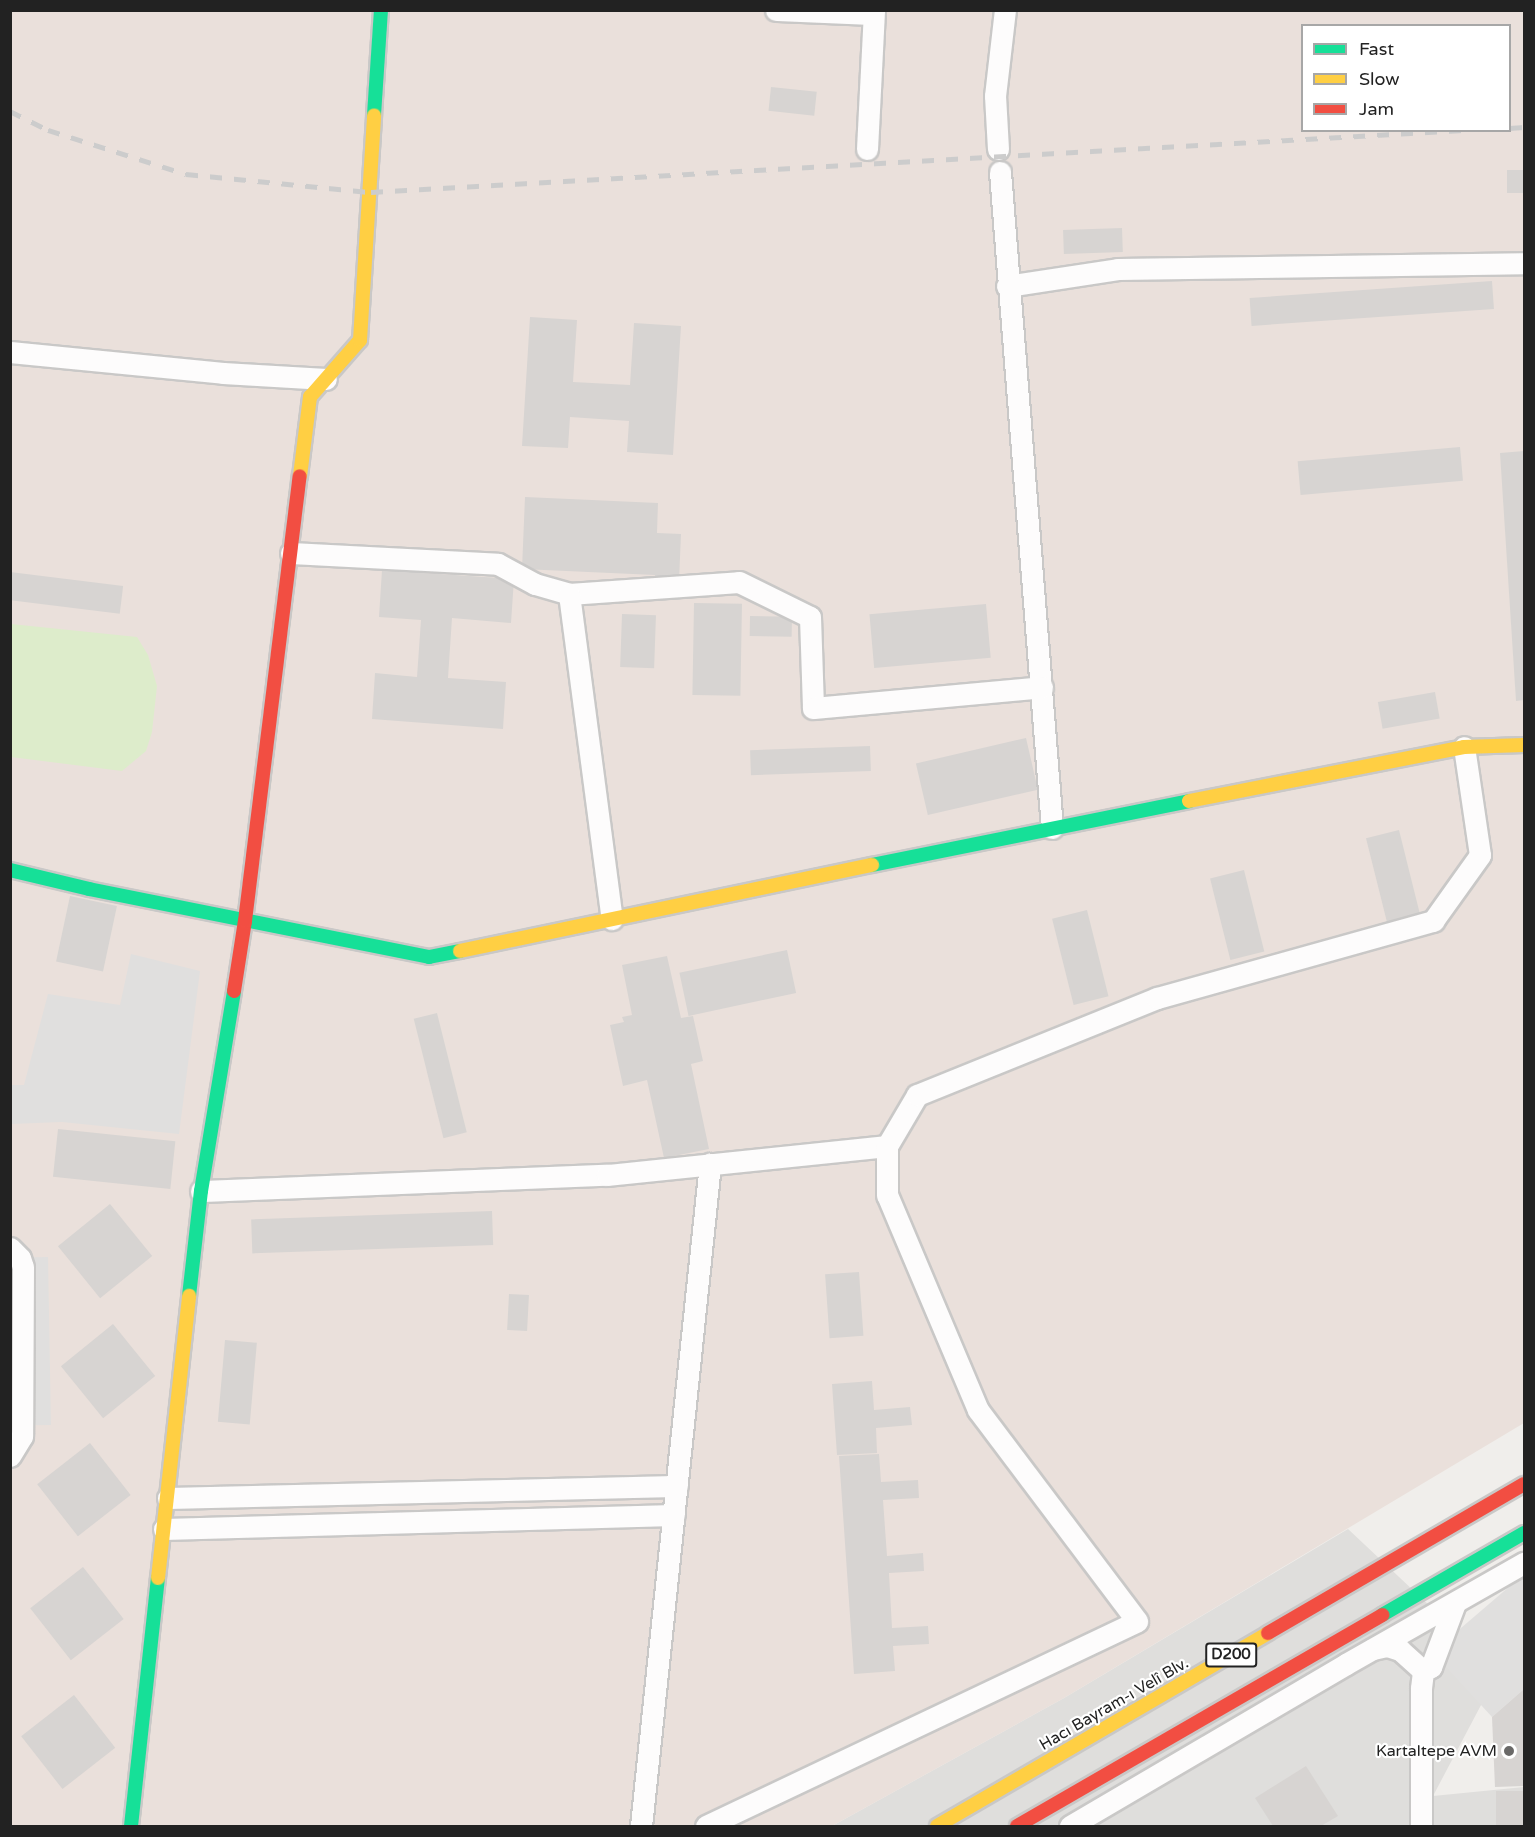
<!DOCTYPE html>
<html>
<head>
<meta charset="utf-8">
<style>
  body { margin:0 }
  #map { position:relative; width:1535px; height:1837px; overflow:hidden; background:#f0eeeb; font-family:"Varela Round",sans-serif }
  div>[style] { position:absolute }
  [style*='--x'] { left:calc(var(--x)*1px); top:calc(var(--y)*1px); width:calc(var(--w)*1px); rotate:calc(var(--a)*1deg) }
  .residential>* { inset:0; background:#dfdedc }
  .military>* { inset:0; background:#eae0db }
  .grass>* { inset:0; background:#ddeccb }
  .parking>* { inset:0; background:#e0dfde; transform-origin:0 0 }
  .building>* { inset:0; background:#d7d4d2; transform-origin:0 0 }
  .roads { filter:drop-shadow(2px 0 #c9c8c7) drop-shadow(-2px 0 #c9c8c7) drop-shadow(0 2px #c9c8c7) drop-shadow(0 -2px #c9c8c7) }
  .street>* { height:21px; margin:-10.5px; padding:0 10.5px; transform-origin:10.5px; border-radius:10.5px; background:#fdfcfc }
  .fast>* { height:14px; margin:-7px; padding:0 7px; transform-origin:7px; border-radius:7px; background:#16e098 }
  .slow>* { height:14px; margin:-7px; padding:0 7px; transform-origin:7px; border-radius:7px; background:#ffcf43 }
  .jam>* { height:14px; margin:-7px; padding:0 7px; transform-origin:7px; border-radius:7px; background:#f24e42 }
  .rail>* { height:4.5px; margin-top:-2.25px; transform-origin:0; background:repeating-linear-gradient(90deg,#ccc 0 12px,transparent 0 24px) }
  .dots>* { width:16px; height:16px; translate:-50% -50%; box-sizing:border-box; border:3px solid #fff; border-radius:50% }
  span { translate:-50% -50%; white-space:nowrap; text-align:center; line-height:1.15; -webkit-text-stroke:4.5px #fff; paint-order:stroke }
  .shield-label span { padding:2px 4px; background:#fff; border:2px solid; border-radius:4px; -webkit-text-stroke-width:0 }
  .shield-label { font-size:15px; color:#222; font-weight:700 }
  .street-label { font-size:16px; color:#222 }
  .poi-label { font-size:16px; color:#222 }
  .right { translate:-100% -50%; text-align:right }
  .frame { position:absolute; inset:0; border:12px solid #222; pointer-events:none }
  .legend { position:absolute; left:1301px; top:24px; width:210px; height:108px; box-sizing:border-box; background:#fff; border:2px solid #a7a7a7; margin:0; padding:8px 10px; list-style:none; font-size:18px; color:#222 }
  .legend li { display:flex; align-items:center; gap:12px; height:30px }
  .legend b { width:30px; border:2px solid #a7a7a7 }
</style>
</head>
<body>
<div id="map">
  <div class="residential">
    <i style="clip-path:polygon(1348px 1529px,1499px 1671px,1433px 1796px,1524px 1787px,1524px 1826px,832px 1826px,1064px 1698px)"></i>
  </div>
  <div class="military">
    <i style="clip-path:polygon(evenodd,11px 11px,1524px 11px,1524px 1423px,1064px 1698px,832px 1826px,11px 1826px,11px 11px,1302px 26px,1510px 26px,1510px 130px,1302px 130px,1302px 26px)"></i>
  </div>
  <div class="grass">
    <i style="clip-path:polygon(11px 624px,137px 637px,148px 655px,157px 686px,152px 732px,146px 751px,122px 771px,11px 757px)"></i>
  </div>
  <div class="parking">
    <i style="clip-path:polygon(131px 954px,200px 971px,179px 1134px,62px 1122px,11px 1124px,11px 1085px,24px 1085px,48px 994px,120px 1005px)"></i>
    <i style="left:48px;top:1257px;width:168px;height:37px;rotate:89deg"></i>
    <i style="clip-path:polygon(1524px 1574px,1524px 1689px,1492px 1717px,1438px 1658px,1454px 1634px)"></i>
  </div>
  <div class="building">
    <i style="left:771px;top:87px;width:46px;height:24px;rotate:6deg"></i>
    <i style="left:1524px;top:170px;width:23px;height:17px;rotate:90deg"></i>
    <i style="left:1122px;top:228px;width:24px;height:59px;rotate:88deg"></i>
    <i style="left:1492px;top:281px;width:28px;height:243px;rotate:86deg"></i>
    <i style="clip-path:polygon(530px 317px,577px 320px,573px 382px,630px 385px,634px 323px,681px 326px,673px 455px,627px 452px,629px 421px,570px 417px,568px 448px,522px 446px)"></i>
    <i style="left:1460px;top:447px;width:34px;height:163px;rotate:85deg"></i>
    <i style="clip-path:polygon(1524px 451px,1524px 700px,1516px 701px,1500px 453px)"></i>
    <i style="clip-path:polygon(525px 497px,658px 503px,657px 533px,681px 534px,679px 581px,655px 579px,655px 575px,522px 569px)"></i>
    <i style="clip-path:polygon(382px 570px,514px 579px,511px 623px,452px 618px,448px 678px,506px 682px,503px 729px,372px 719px,375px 673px,417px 677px,421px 620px,379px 617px)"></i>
    <i style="left:10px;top:572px;width:114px;height:28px;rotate:7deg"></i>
    <i style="left:694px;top:603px;width:48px;height:92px;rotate:1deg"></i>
    <i style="left:986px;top:604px;width:54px;height:117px;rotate:85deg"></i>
    <i style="left:622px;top:614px;width:34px;height:53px;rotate:2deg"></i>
    <i style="left:750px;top:616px;width:42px;height:20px;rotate:1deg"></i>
    <i style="left:1435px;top:692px;width:27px;height:58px;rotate:80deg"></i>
    <i style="left:1026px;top:738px;width:53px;height:113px;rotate:77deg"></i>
    <i style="left:870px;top:746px;width:25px;height:120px;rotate:88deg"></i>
    <i style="left:1399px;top:830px;width:88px;height:34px;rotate:76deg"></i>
    <i style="left:1244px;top:870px;width:84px;height:35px;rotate:76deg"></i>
    <i style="left:70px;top:896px;width:48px;height:67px;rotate:12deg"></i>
    <i style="left:1087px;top:910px;width:89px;height:36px;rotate:76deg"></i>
    <i style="left:787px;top:950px;width:44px;height:110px;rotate:78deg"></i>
    <i style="clip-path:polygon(667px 956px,681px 1018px,693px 1016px,703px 1061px,691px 1064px,709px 1149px,664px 1158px,647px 1080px,623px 1086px,610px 1025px,624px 1022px,622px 1017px,632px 1015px,622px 965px)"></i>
    <i style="left:437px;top:1013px;width:123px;height:24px;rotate:76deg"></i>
    <i style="left:58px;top:1129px;width:118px;height:48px;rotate:6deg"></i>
    <i style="left:110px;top:1204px;width:67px;height:67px;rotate:51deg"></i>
    <i style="left:492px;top:1211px;width:34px;height:241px;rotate:88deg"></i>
    <i style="left:859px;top:1272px;width:64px;height:34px;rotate:86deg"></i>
    <i style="left:509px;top:1294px;width:20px;height:36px;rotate:3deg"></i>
    <i style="left:113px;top:1324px;width:67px;height:67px;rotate:51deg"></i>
    <i style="left:225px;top:1340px;width:32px;height:82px;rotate:5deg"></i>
    <i style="clip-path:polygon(872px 1381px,874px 1410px,910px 1407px,912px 1425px,876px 1428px,877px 1453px,837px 1455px,832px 1384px)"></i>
    <i style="left:90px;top:1443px;width:66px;height:67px;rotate:52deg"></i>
    <i style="clip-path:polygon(879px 1454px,881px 1482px,918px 1480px,919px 1498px,883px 1500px,887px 1556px,923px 1553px,924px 1571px,889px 1573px,892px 1628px,928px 1626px,929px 1644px,893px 1646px,895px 1671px,854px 1674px,839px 1456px)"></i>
    <i style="left:83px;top:1567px;width:66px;height:67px;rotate:52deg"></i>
    <i style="clip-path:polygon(1524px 1689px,1524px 1786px,1495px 1787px,1492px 1717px)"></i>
    <i style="left:74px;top:1695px;width:67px;height:67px;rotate:52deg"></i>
    <i style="clip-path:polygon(1306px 1766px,1338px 1816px,1321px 1826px,1273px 1826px,1255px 1798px)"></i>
    <i style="left:1524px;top:1791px;width:35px;height:28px;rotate:90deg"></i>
  </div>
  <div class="roads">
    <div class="street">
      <i style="--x:776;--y:10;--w:97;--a:2.4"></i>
      <i style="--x:867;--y:149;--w:139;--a:-87.1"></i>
      <i style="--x:998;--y:149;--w:53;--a:-93.2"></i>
      <i style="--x:995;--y:96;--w:87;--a:-83.4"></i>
      <i style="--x:1000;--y:172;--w:658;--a:85.47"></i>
      <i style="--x:1007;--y:286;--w:112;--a:-8.7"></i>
      <i style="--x:1118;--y:269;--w:406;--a:-0.8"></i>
      <i style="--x:10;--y:352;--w:214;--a:5.6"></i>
      <i style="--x:223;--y:373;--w:103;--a:3.3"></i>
      <i style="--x:291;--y:553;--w:207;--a:3"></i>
      <i style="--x:498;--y:564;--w:42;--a:28.4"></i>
      <i style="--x:535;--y:584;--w:35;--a:16"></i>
      <i style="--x:569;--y:594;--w:170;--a:-4"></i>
      <i style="--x:739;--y:582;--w:79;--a:26.2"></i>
      <i style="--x:810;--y:617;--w:91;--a:88.1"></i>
      <i style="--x:813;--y:708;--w:230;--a:-5.2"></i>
      <i style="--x:569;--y:594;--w:328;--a:82.5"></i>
      <i style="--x:201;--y:1191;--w:406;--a:-2.3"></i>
      <i style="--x:607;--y:1175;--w:281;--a:-5.9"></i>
      <i style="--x:887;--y:1146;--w:59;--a:-59.5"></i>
      <i style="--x:917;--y:1095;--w:259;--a:-22"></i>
      <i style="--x:1157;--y:998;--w:287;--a:-15.6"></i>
      <i style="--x:1433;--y:921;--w:81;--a:-54.5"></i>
      <i style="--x:1480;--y:855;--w:109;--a:-98.4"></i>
      <i style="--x:10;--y:1248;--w:14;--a:45"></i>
      <i style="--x:20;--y:1258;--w:9;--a:72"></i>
      <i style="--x:23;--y:1267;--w:169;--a:90.3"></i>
      <i style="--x:22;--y:1436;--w:23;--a:121"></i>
      <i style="--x:168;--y:1498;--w:509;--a:-1.35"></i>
      <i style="--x:164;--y:1529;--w:510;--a:-1.57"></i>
      <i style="--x:1373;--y:1649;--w:14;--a:-12"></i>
      <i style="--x:1387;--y:1646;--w:14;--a:17"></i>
      <i style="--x:1400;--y:1650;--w:31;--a:42"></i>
      <i style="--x:1423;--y:1671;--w:9;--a:-27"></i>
      <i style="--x:1431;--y:1667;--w:68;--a:-69.4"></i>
      <i style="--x:641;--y:1826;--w:666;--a:-84.05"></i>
      <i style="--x:706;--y:1826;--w:477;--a:-25.4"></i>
      <i style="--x:1137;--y:1621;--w:264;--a:-127"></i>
      <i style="--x:978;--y:1410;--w:233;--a:-112.9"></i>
      <i style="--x:887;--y:1195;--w:49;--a:-90"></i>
      <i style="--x:1070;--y:1826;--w:320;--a:-30.4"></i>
      <i style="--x:1346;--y:1664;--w:205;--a:-29.6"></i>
      <i style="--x:1421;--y:1826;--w:138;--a:-90"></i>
      <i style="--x:1421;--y:1688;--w:17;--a:-83"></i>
    </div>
    <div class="fast">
      <i style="--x:374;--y:115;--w:105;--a:-86.2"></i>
      <i style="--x:872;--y:865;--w:323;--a:-11.4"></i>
      <i style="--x:10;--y:870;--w:81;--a:13.5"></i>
      <i style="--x:89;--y:889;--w:347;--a:11.3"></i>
      <i style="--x:429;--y:957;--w:32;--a:-11"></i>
      <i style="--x:189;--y:1296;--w:106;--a:-83.5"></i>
      <i style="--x:201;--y:1191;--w:203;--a:-80.6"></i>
      <i style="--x:1382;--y:1615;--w:164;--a:-30"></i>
      <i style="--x:131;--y:1826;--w:249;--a:-83.8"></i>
    </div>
    <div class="slow">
      <i style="--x:300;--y:476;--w:80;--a:-82.8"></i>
      <i style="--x:310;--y:397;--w:76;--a:-48.7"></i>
      <i style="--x:360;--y:340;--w:225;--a:-86.4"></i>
      <i style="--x:1189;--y:801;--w:280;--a:-11.1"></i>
      <i style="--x:1464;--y:747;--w:60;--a:-1.9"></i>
      <i style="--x:460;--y:951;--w:421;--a:-11.8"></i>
      <i style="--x:158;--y:1578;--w:284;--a:-83.7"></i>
      <i style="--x:937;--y:1826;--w:383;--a:-30.2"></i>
    </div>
    <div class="jam">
      <i style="--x:234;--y:991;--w:71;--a:-81.1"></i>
      <i style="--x:245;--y:921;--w:448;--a:-83"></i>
      <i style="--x:1268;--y:1633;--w:296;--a:-30.2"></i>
      <i style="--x:1017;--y:1826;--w:422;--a:-30"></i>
    </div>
  </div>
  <div class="rail">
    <i style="--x:10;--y:111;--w:42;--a:26.6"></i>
    <i style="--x:48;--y:130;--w:145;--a:17.7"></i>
    <i style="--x:186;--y:174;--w:186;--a:5.6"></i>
    <i style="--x:371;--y:192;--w:1094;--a:-3.25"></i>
    <i style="--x:1510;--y:128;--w:14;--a:-4"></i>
  </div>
  <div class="dots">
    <i style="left:1509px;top:1751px;background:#6a6968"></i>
  </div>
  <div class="shield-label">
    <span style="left:1231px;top:1655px">D200</span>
  </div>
  <div class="street-label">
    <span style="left:1114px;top:1704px;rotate:-30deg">Hacı Bayram-ı Velî Blv.</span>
  </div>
  <div class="poi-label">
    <span class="right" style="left:1497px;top:1751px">Kartaltepe AVM</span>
  </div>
  <div class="frame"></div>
  <ul class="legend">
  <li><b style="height:8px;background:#16e098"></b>Fast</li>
  <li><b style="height:8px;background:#ffcf43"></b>Slow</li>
  <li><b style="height:8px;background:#f24e42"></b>Jam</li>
  </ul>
</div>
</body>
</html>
